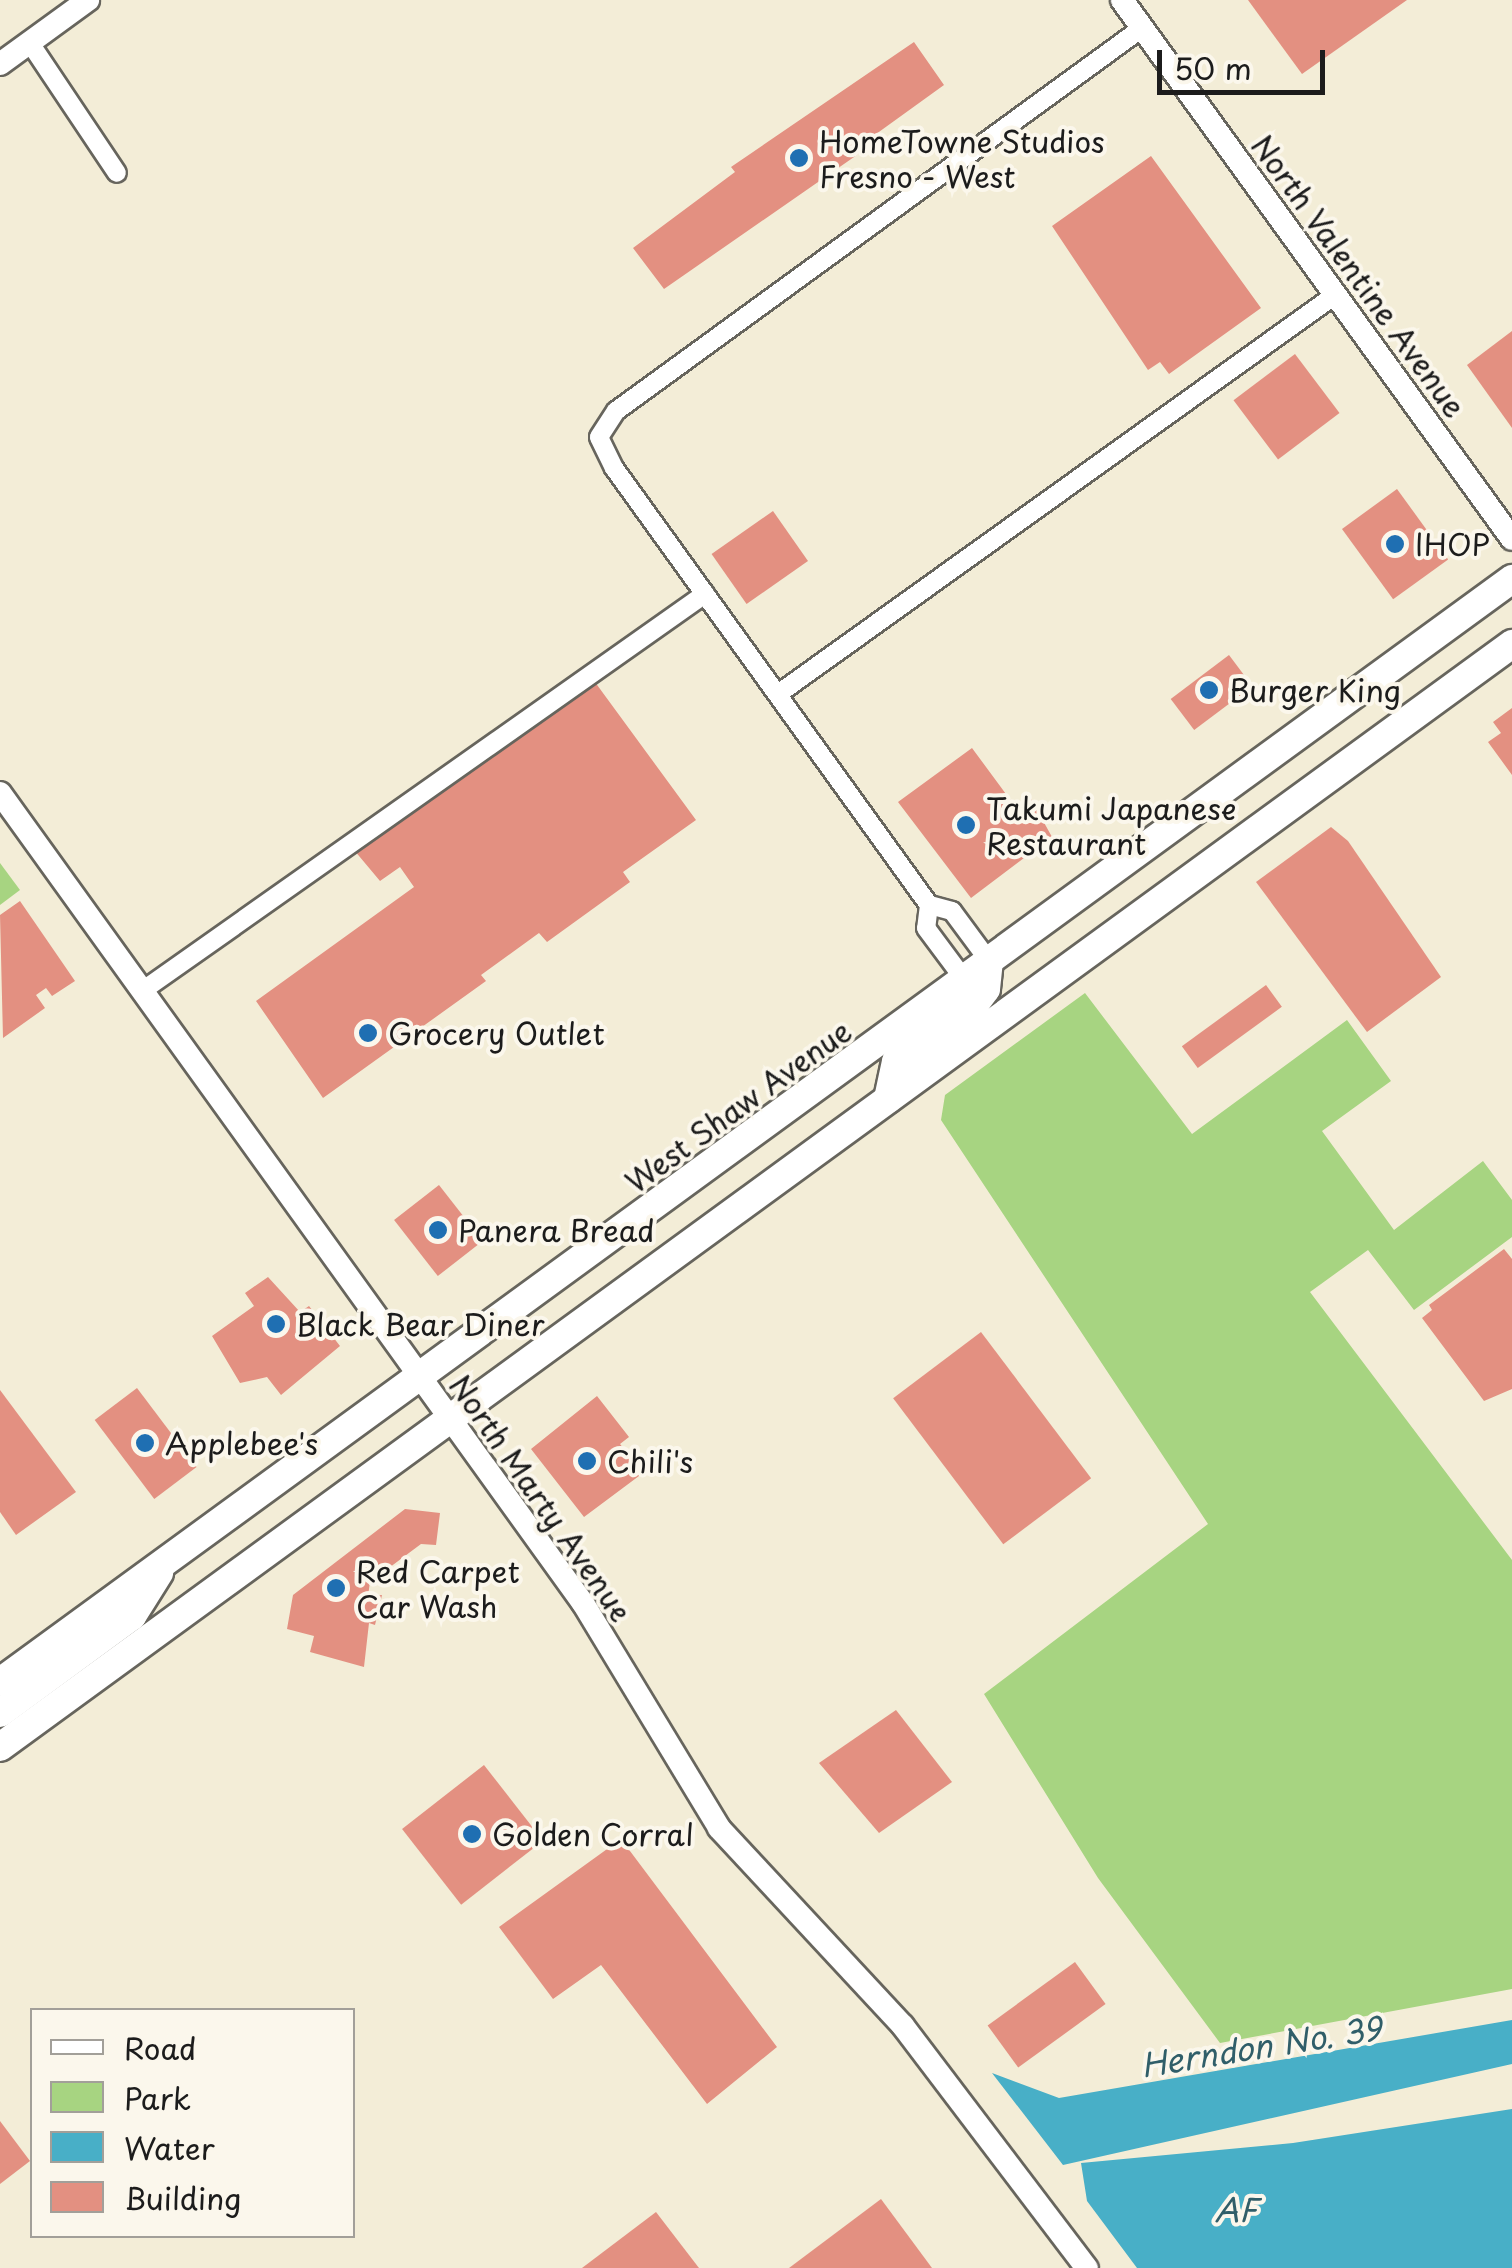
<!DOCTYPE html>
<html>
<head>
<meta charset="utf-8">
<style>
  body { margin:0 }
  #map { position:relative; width:1512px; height:2268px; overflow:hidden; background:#f3edd7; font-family:"Playpen Sans",sans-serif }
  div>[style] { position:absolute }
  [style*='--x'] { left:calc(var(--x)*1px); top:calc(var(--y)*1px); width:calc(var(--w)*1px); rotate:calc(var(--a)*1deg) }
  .green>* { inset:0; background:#a7d481 }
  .water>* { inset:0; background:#48afc7 }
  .building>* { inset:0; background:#e39081; transform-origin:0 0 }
  .roads { filter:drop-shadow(2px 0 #67655d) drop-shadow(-2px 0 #67655d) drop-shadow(0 2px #67655d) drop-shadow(0 -2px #67655d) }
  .minor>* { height:18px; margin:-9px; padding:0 9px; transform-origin:9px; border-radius:9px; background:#fff }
  .tertiary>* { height:22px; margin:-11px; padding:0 11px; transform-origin:11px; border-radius:11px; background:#fff }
  .primary>* { height:28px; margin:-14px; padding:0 14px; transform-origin:14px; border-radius:14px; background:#fff }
  .dots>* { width:28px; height:28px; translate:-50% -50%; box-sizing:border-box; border:5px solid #fbf7ec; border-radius:50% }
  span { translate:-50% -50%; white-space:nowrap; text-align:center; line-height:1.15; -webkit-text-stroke:8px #fbf7ec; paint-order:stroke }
  .poi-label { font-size:30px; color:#1c1c1c }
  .left { translate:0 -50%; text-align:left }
  .street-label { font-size:30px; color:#1c1c1c }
  .water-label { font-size:32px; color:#305e69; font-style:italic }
  .legend { position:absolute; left:30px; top:2008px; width:325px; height:230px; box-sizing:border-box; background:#fbf7ec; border:2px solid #a29f99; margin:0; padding:12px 18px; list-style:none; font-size:30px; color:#1c1c1c }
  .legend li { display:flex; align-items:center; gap:20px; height:50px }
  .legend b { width:50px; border:2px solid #a29f99 }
  .scale { position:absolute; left:1157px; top:50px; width:168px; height:45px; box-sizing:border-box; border:5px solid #1c1c1c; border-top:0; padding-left:12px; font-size:30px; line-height:35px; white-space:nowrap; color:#1c1c1c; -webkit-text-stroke:8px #fbf7ec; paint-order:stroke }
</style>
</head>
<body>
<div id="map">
  <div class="green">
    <i style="clip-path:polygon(0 863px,20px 890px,0 905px)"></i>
    <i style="clip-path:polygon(1085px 993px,1192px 1134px,1347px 1020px,1391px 1081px,1322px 1131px,1394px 1230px,1483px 1161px,1512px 1200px,1512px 1237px,1414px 1310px,1368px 1250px,1310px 1292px,1512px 1560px,1512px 1989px,1220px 2043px,1098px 1878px,984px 1694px,1208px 1524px,941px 1120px,945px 1095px)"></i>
  </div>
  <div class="water">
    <i style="clip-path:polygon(1512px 2020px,1512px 2064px,1063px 2165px,992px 2073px,1059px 2098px)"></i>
    <i style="clip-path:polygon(1512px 2109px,1512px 2268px,1137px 2268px,1087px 2201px,1081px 2163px,1293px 2143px)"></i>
  </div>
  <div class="building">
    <i style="clip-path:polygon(1248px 0,1407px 0,1302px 74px)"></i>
    <i style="clip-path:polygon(914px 42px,944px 85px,865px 142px,867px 148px,664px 289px,633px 248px,735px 172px,731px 167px)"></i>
    <i style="clip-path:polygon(1151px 156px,1261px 308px,1169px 374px,1160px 362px,1148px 370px,1052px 226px)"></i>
    <i style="clip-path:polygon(1512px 331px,1512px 428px,1467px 365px)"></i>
    <i style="left:1295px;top:354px;width:74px;height:77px;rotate:53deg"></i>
    <i style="left:1397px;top:489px;width:87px;height:68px;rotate:54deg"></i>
    <i style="left:773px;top:511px;width:61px;height:75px;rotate:55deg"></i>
    <i style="left:1229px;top:655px;width:39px;height:73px;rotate:53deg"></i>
    <i style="clip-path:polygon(592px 678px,696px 820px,623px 872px,630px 882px,547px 942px,539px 933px,481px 975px,486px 981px,323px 1098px,256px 1001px,414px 887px,400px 867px,380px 881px,354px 850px)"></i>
    <i style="clip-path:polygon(1512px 708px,1512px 775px,1488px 742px,1501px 733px,1493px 722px)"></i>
    <i style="clip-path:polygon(972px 748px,1017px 809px,1031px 799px,1052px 837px,971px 898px,898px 802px)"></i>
    <i style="clip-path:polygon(1331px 827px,1348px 841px,1441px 977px,1367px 1032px,1256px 882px)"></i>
    <i style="clip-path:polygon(20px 901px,75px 981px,52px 996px,46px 988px,36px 995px,45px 1008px,3px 1038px,0 915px)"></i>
    <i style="left:1266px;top:985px;width:27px;height:104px;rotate:54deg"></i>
    <i style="left:439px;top:1185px;width:71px;height:57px;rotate:52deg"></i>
    <i style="clip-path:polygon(1504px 1249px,1512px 1259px,1512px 1389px,1484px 1401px,1422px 1318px,1432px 1310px,1429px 1305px)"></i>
    <i style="clip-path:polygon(268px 1277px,300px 1312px,309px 1306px,340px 1346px,281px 1395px,267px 1377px,240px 1383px,212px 1336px,254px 1306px,245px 1293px)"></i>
    <i style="left:981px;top:1332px;width:183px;height:110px;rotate:53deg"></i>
    <i style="left:137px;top:1388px;width:99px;height:53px;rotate:53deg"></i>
    <i style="clip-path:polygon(0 1390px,76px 1492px,16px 1535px,0 1512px)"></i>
    <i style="clip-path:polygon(597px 1396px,629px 1437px,620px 1444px,643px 1473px,584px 1517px,531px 1449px)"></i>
    <i style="clip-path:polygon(405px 1509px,440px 1513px,436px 1545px,421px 1544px,370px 1582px,368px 1596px,382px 1595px,375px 1625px,369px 1623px,364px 1667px,310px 1652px,314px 1636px,287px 1629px,293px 1595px)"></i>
    <i style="clip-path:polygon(896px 1710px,952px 1782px,879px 1833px,819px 1763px)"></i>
    <i style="left:484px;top:1765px;width:96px;height:104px;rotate:52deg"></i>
    <i style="clip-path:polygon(621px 1839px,777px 2047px,707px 2104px,601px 1965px,553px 1999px,499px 1927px)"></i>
    <i style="left:1075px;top:1962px;width:52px;height:108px;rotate:54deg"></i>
    <i style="clip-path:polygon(0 2121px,30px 2161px,0 2184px)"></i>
    <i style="clip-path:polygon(881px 2199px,932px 2268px,789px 2268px)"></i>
    <i style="clip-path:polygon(656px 2212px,699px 2268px,582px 2268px)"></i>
  </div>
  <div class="roads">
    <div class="minor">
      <i style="--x:30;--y:43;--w:156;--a:56.2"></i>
      <i style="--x:778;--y:694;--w:685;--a:-35.62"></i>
      <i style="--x:929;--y:905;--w:23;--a:97"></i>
      <i style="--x:926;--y:928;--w:64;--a:53.3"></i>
      <i style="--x:989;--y:961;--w:62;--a:-126.5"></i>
      <i style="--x:952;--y:911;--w:24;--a:-165"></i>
      <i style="--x:929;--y:905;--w:539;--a:-125.78"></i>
      <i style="--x:614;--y:468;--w:34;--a:-116"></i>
      <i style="--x:599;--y:437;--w:31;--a:-57"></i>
      <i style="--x:616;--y:411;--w:651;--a:-36.06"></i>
      <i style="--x:142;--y:991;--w:689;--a:-35.19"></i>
    </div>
    <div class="tertiary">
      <i style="--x:1122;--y:0;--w:665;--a:54.11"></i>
      <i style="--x:0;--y:64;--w:109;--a:-36"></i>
      <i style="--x:0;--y:793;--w:998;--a:54.26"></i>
      <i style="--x:583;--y:1603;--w:263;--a:58.8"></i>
      <i style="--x:719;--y:1828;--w:270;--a:47.1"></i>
      <i style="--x:903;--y:2026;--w:304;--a:52.8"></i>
    </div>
    <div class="primary">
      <i style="--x:888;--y:1099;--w:38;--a:-78"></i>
      <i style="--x:896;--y:1062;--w:101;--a:-37"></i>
      <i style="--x:977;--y:1001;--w:15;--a:-53"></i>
      <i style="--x:986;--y:989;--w:28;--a:-84"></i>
      <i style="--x:0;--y:1682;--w:1872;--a:-36.11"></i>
      <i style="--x:0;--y:1713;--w:164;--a:-36.3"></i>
      <i style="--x:132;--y:1616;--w:51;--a:-57.9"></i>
      <i style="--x:0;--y:1747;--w:1872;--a:-36.11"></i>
    </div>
  </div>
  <div class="dots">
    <i style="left:799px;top:158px;background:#1f6fb2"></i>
    <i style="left:1395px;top:544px;background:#1f6fb2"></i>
    <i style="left:1209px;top:690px;background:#1f6fb2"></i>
    <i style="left:966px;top:825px;background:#1f6fb2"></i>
    <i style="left:368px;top:1033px;background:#1f6fb2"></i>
    <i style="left:438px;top:1230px;background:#1f6fb2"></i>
    <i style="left:276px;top:1324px;background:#1f6fb2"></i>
    <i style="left:145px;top:1443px;background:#1f6fb2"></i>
    <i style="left:587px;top:1461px;background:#1f6fb2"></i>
    <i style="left:336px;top:1588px;background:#1f6fb2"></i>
    <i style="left:472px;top:1834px;background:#1f6fb2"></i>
  </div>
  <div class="poi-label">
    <span class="left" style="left:819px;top:158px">HomeTowne Studios<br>Fresno - West</span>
    <span class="left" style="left:1415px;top:544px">IHOP</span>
    <span class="left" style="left:1229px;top:690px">Burger King</span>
    <span class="left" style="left:986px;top:825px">Takumi Japanese<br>Restaurant</span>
    <span class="left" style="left:388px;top:1033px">Grocery Outlet</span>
    <span class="left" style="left:458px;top:1230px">Panera Bread</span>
    <span class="left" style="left:296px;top:1324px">Black Bear Diner</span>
    <span class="left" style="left:165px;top:1443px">Applebee's</span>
    <span class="left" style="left:607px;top:1461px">Chili's</span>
    <span class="left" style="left:356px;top:1588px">Red Carpet<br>Car Wash</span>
    <span class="left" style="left:492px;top:1834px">Golden Corral</span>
  </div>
  <div class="street-label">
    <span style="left:1359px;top:276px;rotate:54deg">North Valentine Avenue</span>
    <span style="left:738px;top:1106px;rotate:-36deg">West Shaw Avenue</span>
    <span style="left:541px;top:1498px;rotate:55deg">North Marty Avenue</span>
  </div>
  <div class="water-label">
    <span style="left:1261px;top:2046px;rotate:-9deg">Herndon No. 39</span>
    <span style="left:1236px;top:2209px">AF</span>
  </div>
  <ul class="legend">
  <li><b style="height:12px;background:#fff"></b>Road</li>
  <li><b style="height:28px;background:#a7d481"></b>Park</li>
  <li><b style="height:28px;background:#48afc7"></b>Water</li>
  <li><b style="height:28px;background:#e39081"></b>Building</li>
  </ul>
  <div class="scale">50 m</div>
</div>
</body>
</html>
